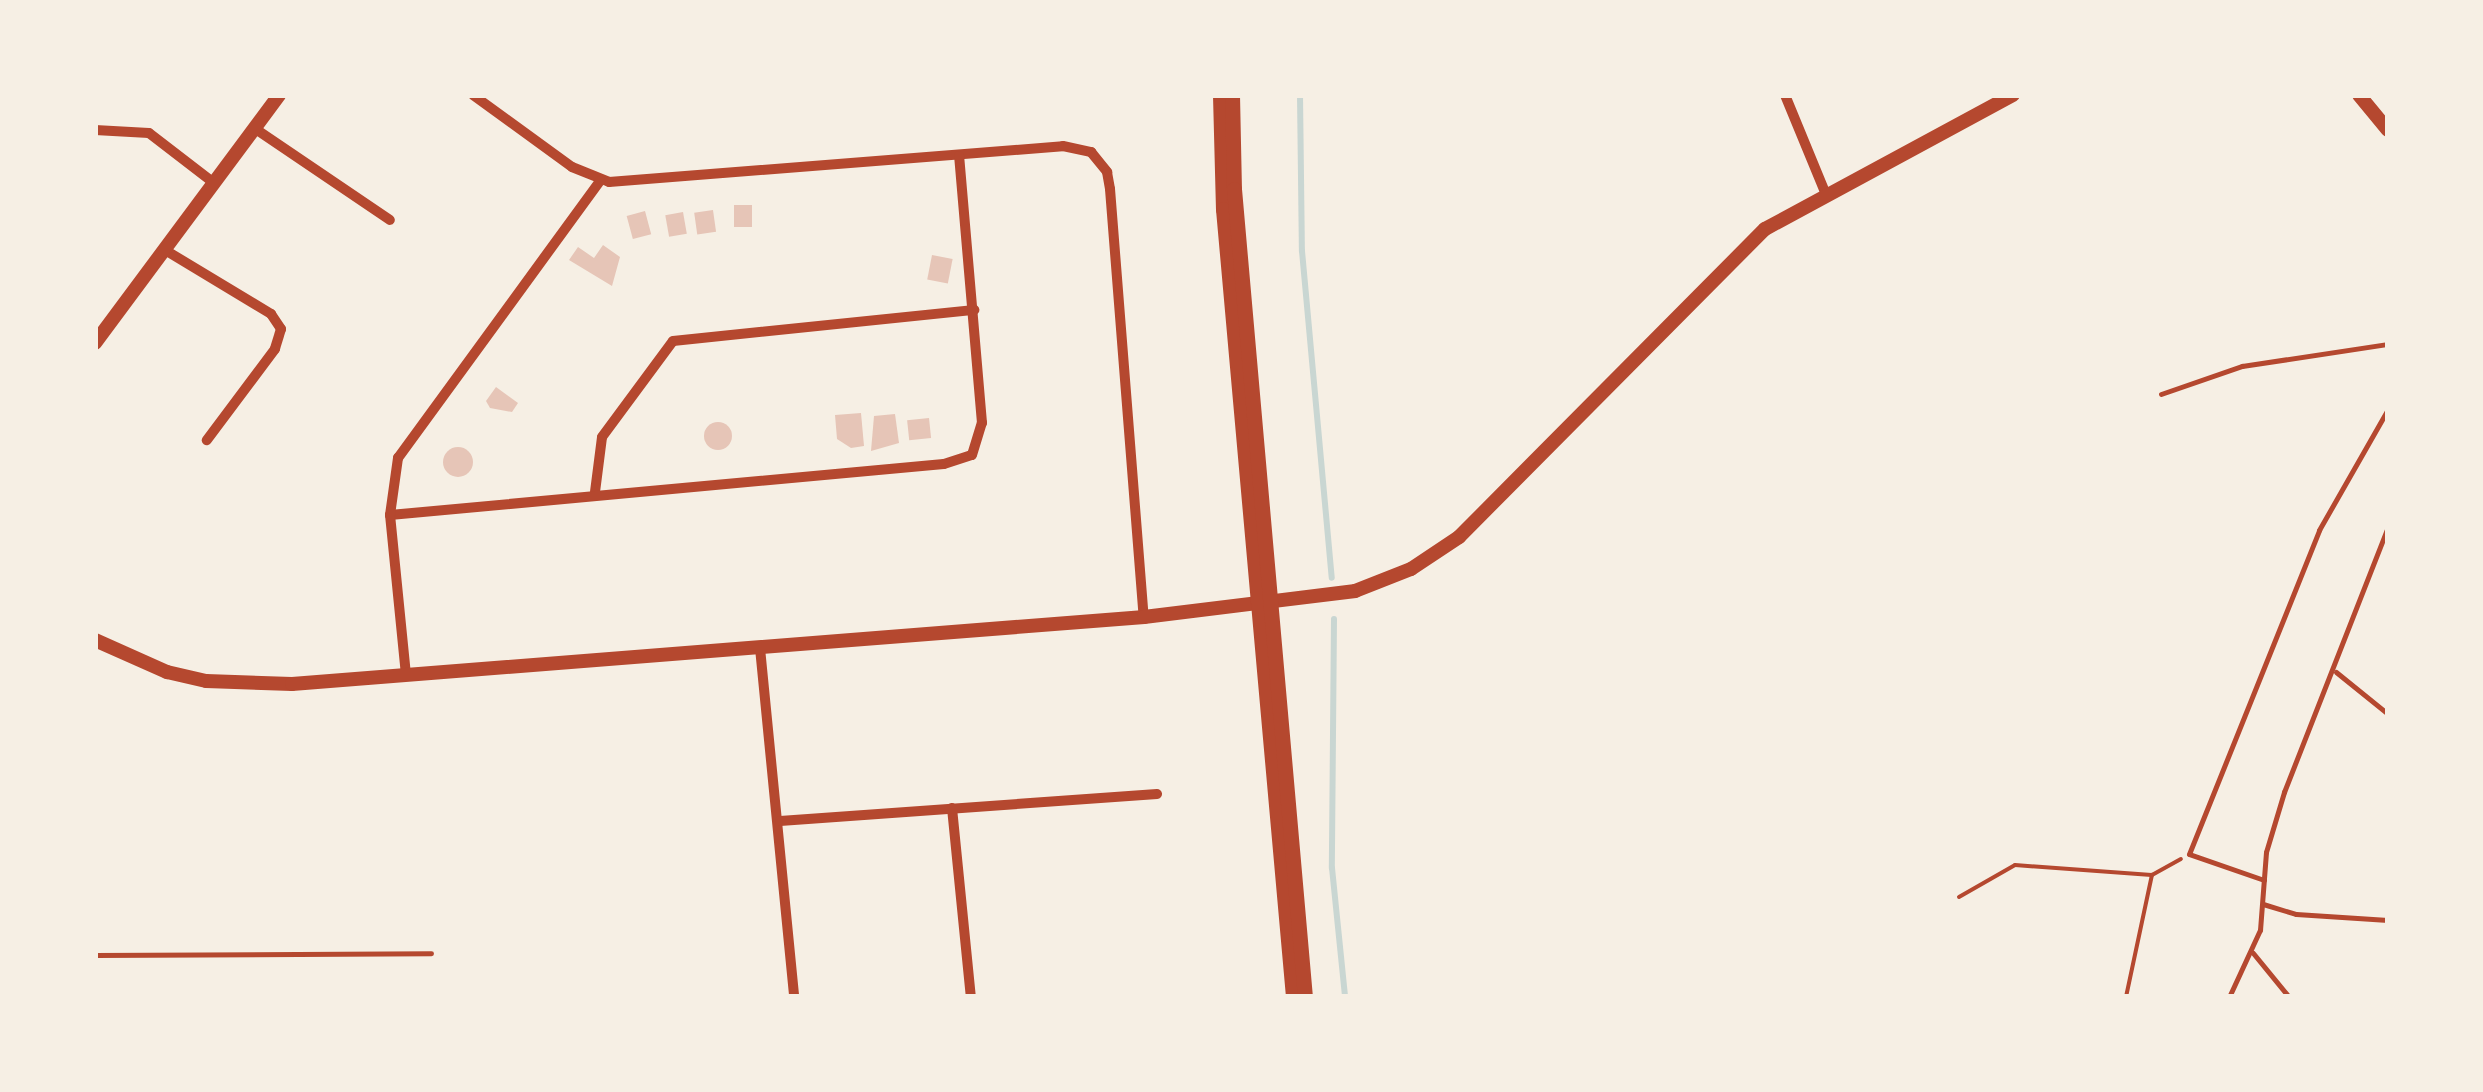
<!DOCTYPE html>
<html>
<head>
<meta charset="utf-8">
<style>
  body { margin:0 }
  #map { position:relative; width:2483px; height:1092px; overflow:hidden; background:#f6efe4; font-family:Roboto,sans-serif }
  div>[style] { position:absolute }
  [style*='--x'] { left:calc(var(--x)*1px); top:calc(var(--y)*1px); width:calc(var(--w)*1px); rotate:calc(var(--a)*1deg) }
  .stream>* { height:6px; margin:-3px; padding:0 3px; transform-origin:3px; border-radius:3px; background:#c9d6d2 }
  .building>* { inset:0; background:#e6c5b7; transform-origin:0 0 }
  .round { border-radius:50% }
  .path>* { height:4px; margin:-2px; padding:0 2px; transform-origin:2px; border-radius:2px; background:#b5482f }
  .service>* { height:5px; margin:-2.5px; padding:0 2.5px; transform-origin:2.5px; border-radius:2.5px; background:#b5482f }
  .minor>* { height:10px; margin:-5px; padding:0 5px; transform-origin:5px; border-radius:5px; background:#b5482f }
  .tertiary>* { height:14px; margin:-7px; padding:0 7px; transform-origin:7px; border-radius:7px; background:#b5482f }
  .secondary>* { height:15px; margin:-7.5px; padding:0 7.5px; transform-origin:7.5px; border-radius:7.5px; background:#b5482f }
  span { translate:-50% -50%; white-space:nowrap; text-align:center; line-height:1.15; -webkit-text-stroke:8px #f6efe4; paint-order:stroke }
  .frame { position:absolute; inset:0; border:98px solid #f6efe4; pointer-events:none }
</style>
</head>
<body>
<div id="map">
  <div class="stream">
    <i style="--x:1300;--y:95;--w:156;--a:89.3"></i>
    <i style="--x:1302;--y:251;--w:328;--a:84.8"></i>
    <i style="--x:1334;--y:619;--w:249;--a:90.5"></i>
    <i style="--x:1332;--y:868;--w:130;--a:84.2"></i>
  </div>
  <div class="building">
    <i style="left:734px;top:205px;width:18px;height:22px"></i>
    <i style="left:713px;top:210px;width:22px;height:19px;rotate:82deg"></i>
    <i style="left:645px;top:211px;width:24px;height:19px;rotate:75deg"></i>
    <i style="left:683px;top:212px;width:22px;height:18px;rotate:80deg"></i>
    <i style="clip-path:polygon(603px 245px,620px 257px,612px 286px,569px 260px,578px 247px,594px 258px)"></i>
    <i style="left:932px;top:255px;width:21px;height:25px;rotate:11deg"></i>
    <i style="clip-path:polygon(496px 387px,518px 403px,512px 412px,490px 408px,486px 401px)"></i>
    <i style="clip-path:polygon(861px 413px,864px 446px,851px 448px,837px 439px,835px 415px)"></i>
    <i style="clip-path:polygon(895px 414px,899px 443px,871px 451px,874px 416px)"></i>
    <i style="left:929px;top:418px;width:20px;height:22px;rotate:84deg"></i>
    <i class="round" style="left:704px;top:422px;width:28px;height:28px"></i>
    <i class="round" style="left:443px;top:447px;width:30px;height:30px"></i>
  </div>
  <div class="path">
    <i style="--x:1959;--y:897;--w:64;--a:-29.7"></i>
    <i style="--x:2015;--y:865;--w:137;--a:4.2"></i>
    <i style="--x:2126;--y:997;--w:125;--a:-78"></i>
    <i style="--x:2152;--y:875;--w:33;--a:-29"></i>
  </div>
  <div class="service">
    <i style="--x:2161;--y:394;--w:86;--a:-19.1"></i>
    <i style="--x:2242;--y:366;--w:148;--a:-8.6"></i>
    <i style="--x:2336;--y:672;--w:67;--a:38.9"></i>
    <i style="--x:2264;--y:880;--w:79;--a:-160.9"></i>
    <i style="--x:2189;--y:854;--w:349;--a:-68.1"></i>
    <i style="--x:2319;--y:530;--w:139;--a:-60.3"></i>
    <i style="--x:2263;--y:904;--w:34;--a:17"></i>
    <i style="--x:2296;--y:914;--w:92;--a:3.7"></i>
    <i style="--x:2253;--y:953;--w:57;--a:50.7"></i>
    <i style="--x:95;--y:955;--w:336;--a:-0.3"></i>
    <i style="--x:2229;--y:997;--w:74;--a:-65.2"></i>
    <i style="--x:2260;--y:930;--w:78;--a:-85.6"></i>
    <i style="--x:2266;--y:852;--w:63;--a:-73.3"></i>
    <i style="--x:2284;--y:792;--w:285;--a:-68.6"></i>
  </div>
  <div class="minor">
    <i style="--x:473;--y:95;--w:122;--a:36"></i>
    <i style="--x:572;--y:167;--w:40;--a:22"></i>
    <i style="--x:609;--y:182;--w:455;--a:-4.5"></i>
    <i style="--x:1063;--y:146;--w:29;--a:12"></i>
    <i style="--x:1091;--y:152;--w:26;--a:51"></i>
    <i style="--x:1107;--y:172;--w:17;--a:80"></i>
    <i style="--x:1110;--y:189;--w:429;--a:85.5"></i>
    <i style="--x:1785;--y:95;--w:105;--a:67.6"></i>
    <i style="--x:254;--y:128;--w:164;--a:34.1"></i>
    <i style="--x:95;--y:130;--w:54;--a:3.2"></i>
    <i style="--x:149;--y:133;--w:82;--a:37.6"></i>
    <i style="--x:165;--y:250;--w:124;--a:31.1"></i>
    <i style="--x:271;--y:314;--w:18;--a:56"></i>
    <i style="--x:281;--y:329;--w:21;--a:107"></i>
    <i style="--x:275;--y:349;--w:114;--a:126.8"></i>
    <i style="--x:595;--y:492;--w:55;--a:-82.7"></i>
    <i style="--x:602;--y:437;--w:119;--a:-53.5"></i>
    <i style="--x:673;--y:341;--w:303;--a:-5.9"></i>
    <i style="--x:390;--y:515;--w:556;--a:-5.26"></i>
    <i style="--x:944;--y:464;--w:29;--a:-18"></i>
    <i style="--x:972;--y:455;--w:34;--a:-73"></i>
    <i style="--x:982;--y:423;--w:268;--a:-94.9"></i>
    <i style="--x:760;--y:648;--w:351;--a:84.4"></i>
    <i style="--x:406;--y:675;--w:161;--a:-95.7"></i>
    <i style="--x:390;--y:515;--w:58;--a:-82"></i>
    <i style="--x:398;--y:458;--w:343;--a:-53.9"></i>
    <i style="--x:952;--y:808;--w:190;--a:84.3"></i>
    <i style="--x:780;--y:821;--w:378;--a:-4.1"></i>
  </div>
  <div class="tertiary">
    <i style="--x:2359;--y:95;--w:45;--a:50.4"></i>
    <i style="--x:95;--y:343;--w:309;--a:-53.4"></i>
    <i style="--x:95;--y:640;--w:79;--a:24"></i>
    <i style="--x:167;--y:672;--w:40;--a:13"></i>
    <i style="--x:206;--y:681;--w:86;--a:2"></i>
    <i style="--x:292;--y:684;--w:855;--a:-4.5"></i>
    <i style="--x:1144;--y:617;--w:213;--a:-7"></i>
    <i style="--x:1355;--y:591;--w:60;--a:-21.4"></i>
    <i style="--x:1411;--y:569;--w:58;--a:-33.7"></i>
    <i style="--x:1459;--y:537;--w:434;--a:-45.2"></i>
    <i style="--x:1765;--y:229;--w:282;--a:-28.4"></i>
  </div>
  <div class="secondary">
    <i style="--x:1220;--y:95;--w:114;--a:88.5"></i>
    <i style="--x:1223;--y:209;--w:791;--a:84.92"></i>
    <i style="--x:1232;--y:95;--w:94;--a:88.8"></i>
    <i style="--x:1234;--y:189;--w:811;--a:84.98"></i>
  </div>
  <div class="frame"></div>
</div>
</body>
</html>
